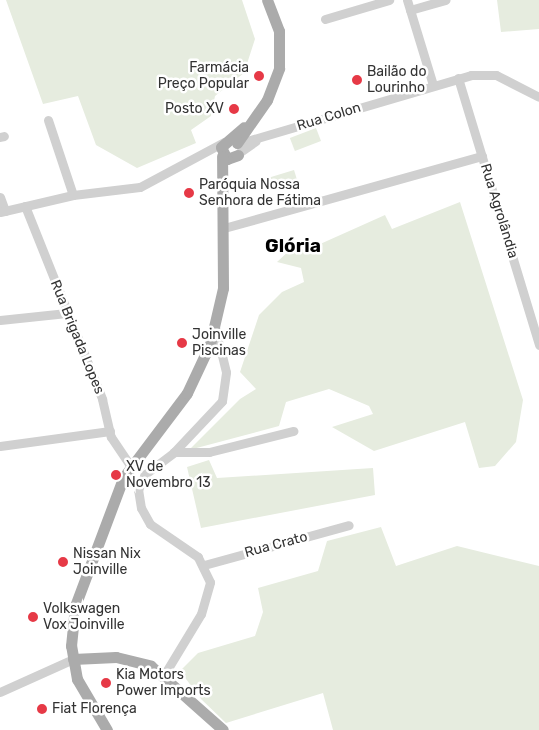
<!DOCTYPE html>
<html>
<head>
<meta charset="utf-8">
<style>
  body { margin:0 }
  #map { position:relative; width:539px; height:730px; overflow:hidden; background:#fff; font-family:Rubik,sans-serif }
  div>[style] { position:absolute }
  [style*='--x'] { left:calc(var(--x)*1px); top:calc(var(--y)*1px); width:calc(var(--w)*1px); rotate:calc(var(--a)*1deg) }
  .green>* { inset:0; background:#e6ecdf; transform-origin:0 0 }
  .minor>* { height:9px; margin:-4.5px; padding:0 4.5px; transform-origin:4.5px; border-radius:4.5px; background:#d0d0d0 }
  .major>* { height:11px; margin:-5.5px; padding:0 5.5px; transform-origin:5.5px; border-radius:5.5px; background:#ababab }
  .dots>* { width:14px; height:14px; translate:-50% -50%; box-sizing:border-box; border:2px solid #fff; border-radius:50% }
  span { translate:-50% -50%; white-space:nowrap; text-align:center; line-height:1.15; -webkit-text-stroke:5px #fff; paint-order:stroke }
  .poi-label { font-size:14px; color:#333 }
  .right { translate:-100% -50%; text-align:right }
  .left { translate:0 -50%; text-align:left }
  .street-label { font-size:14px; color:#333 }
  .district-label { font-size:19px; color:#000; font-weight:700 }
</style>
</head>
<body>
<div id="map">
  <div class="green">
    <i style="clip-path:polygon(6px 0,242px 0,255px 39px,244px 73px,215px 96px,211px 116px,191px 130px,196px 143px,137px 168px,96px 145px,78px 96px,43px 104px)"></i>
    <i style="clip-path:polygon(497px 0,539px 0,539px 29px,501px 32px)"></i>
    <i style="left:316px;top:128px;width:14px;height:28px;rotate:69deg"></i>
    <i style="left:294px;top:170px;width:10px;height:36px;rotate:73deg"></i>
    <i style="clip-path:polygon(460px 202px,523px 400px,516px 442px,495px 466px,479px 468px,465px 422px,374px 451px,332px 427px,373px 414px,369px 406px,329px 389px,286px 402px,279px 426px,189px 450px,240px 399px,256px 389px,240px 372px,259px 315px,282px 292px,304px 282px,301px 268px,277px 262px,291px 249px,309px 249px,385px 215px,392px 229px)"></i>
    <i style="clip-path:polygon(209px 460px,217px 478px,373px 468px,375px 495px,201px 528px,187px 467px)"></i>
    <i style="clip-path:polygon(381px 527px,396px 566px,457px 546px,539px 566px,539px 730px,333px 730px,323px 693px,226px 723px,201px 699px,180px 671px,198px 653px,255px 636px,263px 612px,258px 588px,318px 571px,327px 541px)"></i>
  </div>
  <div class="minor">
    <i style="--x:407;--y:0;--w:89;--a:73"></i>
    <i style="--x:410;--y:10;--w:37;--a:-16"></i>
    <i style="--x:325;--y:19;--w:67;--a:-16.5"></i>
    <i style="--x:458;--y:78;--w:279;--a:73.1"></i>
    <i style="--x:48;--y:120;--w:79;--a:71.6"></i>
    <i style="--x:0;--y:137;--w:4;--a:-14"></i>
    <i style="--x:237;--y:144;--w:244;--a:-16.4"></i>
    <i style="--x:471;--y:75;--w:25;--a:0"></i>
    <i style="--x:496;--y:75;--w:48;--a:27.1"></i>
    <i style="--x:240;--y:152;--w:19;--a:-35"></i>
    <i style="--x:0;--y:197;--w:15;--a:70"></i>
    <i style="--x:25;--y:206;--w:208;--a:68.2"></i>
    <i style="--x:102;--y:399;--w:39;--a:77"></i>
    <i style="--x:111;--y:437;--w:34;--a:56"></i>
    <i style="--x:0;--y:212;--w:75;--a:-13.1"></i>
    <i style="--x:73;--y:195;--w:67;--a:-6.8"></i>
    <i style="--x:140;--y:187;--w:95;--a:-28.2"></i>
    <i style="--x:224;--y:228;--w:268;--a:-15.6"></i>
    <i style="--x:0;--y:320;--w:67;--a:-6"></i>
    <i style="--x:0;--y:446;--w:111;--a:-7.8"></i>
    <i style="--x:174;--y:452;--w:35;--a:0"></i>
    <i style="--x:209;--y:452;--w:87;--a:-14"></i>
    <i style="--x:204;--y:565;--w:150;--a:-15.4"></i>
    <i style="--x:164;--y:675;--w:71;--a:-58.8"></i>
    <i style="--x:201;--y:614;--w:33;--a:-74"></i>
    <i style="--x:210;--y:582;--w:28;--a:-116"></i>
    <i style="--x:198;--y:557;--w:58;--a:-145.5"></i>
    <i style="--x:150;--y:524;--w:18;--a:-119"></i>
    <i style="--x:141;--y:508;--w:18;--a:-99"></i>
    <i style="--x:138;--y:490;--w:16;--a:-68"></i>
    <i style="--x:144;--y:475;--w:38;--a:-37"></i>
    <i style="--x:174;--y:452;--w:70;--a:-46.7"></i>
    <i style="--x:222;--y:401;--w:29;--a:-82"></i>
    <i style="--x:226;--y:372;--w:46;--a:-103.7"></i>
    <i style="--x:0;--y:692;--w:80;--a:-24.3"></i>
  </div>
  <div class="major">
    <i style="--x:237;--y:143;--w:52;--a:-55.1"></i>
    <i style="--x:267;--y:100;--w:34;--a:-69"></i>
    <i style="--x:279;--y:68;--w:37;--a:-90"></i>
    <i style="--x:279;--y:31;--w:33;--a:-111"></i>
    <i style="--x:238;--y:155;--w:12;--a:160"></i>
    <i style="--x:227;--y:159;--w:13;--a:-117"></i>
    <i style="--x:221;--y:147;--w:30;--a:-41"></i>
    <i style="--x:73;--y:659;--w:43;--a:-2.7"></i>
    <i style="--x:116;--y:657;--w:36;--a:14"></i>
    <i style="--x:151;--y:666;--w:96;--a:41.6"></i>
    <i style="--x:107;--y:730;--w:59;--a:-120.5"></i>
    <i style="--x:77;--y:679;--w:34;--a:-100"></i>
    <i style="--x:71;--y:646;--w:40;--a:-84.3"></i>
    <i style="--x:75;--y:606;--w:137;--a:-69.4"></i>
    <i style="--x:123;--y:478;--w:106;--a:-53"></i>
    <i style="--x:187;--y:393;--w:54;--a:-64.9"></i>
    <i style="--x:210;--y:344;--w:57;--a:-76.9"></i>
    <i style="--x:223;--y:288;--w:132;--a:-90.4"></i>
  </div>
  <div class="dots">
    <i style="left:259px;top:76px;background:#e63946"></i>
    <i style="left:357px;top:80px;background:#e63946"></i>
    <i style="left:234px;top:109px;background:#e63946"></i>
    <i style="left:189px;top:193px;background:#e63946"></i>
    <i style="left:182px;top:343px;background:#e63946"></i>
    <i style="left:116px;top:475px;background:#e63946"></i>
    <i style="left:63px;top:562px;background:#e63946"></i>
    <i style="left:33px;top:617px;background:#e63946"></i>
    <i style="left:106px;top:683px;background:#e63946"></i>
    <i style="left:42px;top:709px;background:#e63946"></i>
  </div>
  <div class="poi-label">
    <span class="right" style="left:249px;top:76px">Farmácia<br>Preço Popular</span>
    <span class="left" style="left:367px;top:80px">Bailão do<br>Lourinho</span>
    <span class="right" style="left:224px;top:109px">Posto XV</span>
    <span class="left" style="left:199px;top:193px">Paróquia Nossa<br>Senhora de Fátima</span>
    <span class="left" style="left:192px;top:343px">Joinville<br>Piscinas</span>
    <span class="left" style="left:126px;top:475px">XV de<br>Novembro 13</span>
    <span class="left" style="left:73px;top:562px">Nissan Nix<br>Joinville</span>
    <span class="left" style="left:43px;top:617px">Volkswagen<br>Vox Joinville</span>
    <span class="left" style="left:116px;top:683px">Kia Motors<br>Power Imports</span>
    <span class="left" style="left:52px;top:709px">Fiat Florença</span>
  </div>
  <div class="street-label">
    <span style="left:329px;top:117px;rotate:-17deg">Rua Colon</span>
    <span style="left:499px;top:211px;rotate:73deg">Rua Agrolândia</span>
    <span style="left:77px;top:337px;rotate:68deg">Rua Brigada Lopes</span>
    <span style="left:276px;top:545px;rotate:-15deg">Rua Crato</span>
  </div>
  <div class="district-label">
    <span style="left:293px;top:246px">Glória</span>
  </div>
</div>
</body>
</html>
